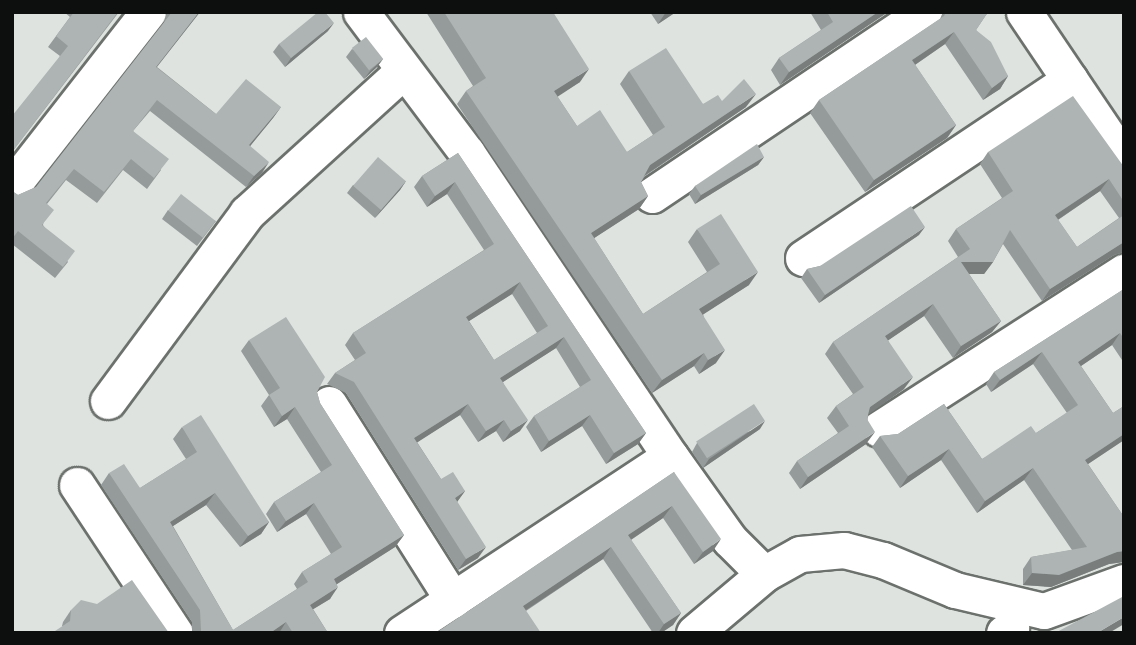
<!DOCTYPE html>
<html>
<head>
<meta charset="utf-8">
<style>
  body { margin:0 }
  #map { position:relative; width:1136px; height:645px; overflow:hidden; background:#dee3df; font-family:Signika,sans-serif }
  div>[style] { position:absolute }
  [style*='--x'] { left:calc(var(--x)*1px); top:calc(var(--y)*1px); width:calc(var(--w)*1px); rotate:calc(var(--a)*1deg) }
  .roads { filter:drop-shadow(2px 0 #6c716d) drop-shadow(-2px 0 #6c716d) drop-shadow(0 2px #6c716d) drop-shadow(0 -2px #6c716d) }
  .minor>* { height:35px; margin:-17.5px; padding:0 17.5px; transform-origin:17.5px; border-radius:17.5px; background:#fff }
  .wall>* { inset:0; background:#959b9a }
  .shaded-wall>* { inset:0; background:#797e7d }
  .building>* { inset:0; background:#adb4b3; transform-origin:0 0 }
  span { translate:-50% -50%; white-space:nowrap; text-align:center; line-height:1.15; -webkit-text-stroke:5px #ebf0ec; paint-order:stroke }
  .frame { position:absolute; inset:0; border:14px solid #0d0f0e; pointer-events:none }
</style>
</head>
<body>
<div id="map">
  <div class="roads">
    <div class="minor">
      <i style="--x:361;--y:12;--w:176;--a:53.1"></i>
      <i style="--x:467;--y:153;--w:365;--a:56.2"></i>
      <i style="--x:670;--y:456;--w:103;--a:54.5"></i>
      <i style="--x:730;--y:540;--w:48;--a:45"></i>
      <i style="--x:1024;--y:12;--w:179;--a:56"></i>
      <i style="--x:12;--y:186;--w:221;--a:-52"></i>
      <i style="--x:652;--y:195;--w:328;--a:-33.9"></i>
      <i style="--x:803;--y:258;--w:321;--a:-33.7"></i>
      <i style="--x:108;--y:401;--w:234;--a:-53.5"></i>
      <i style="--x:247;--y:213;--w:211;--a:-42.3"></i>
      <i style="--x:329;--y:404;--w:232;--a:57.7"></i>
      <i style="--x:879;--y:429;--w:291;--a:-32.7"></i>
      <i style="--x:77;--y:485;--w:178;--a:56.5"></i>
      <i style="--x:402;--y:633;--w:321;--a:-33.4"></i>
      <i style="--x:694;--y:633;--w:92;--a:-40.1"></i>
      <i style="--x:764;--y:574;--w:41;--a:-29.1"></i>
      <i style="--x:800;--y:554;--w:44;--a:-5.2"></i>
      <i style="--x:844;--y:550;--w:40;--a:14.4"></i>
      <i style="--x:883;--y:560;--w:78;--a:22.6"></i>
      <i style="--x:955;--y:590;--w:91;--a:13.3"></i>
      <i style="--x:1044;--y:611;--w:85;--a:-19.9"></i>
      <i style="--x:1004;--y:633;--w:9;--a:-36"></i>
    </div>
  </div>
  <div class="wall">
    <i style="clip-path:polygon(64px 12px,119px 12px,12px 152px,60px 56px,48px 47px,70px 17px)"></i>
    <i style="clip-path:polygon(167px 12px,200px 12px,157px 67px,216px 114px,281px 107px,273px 118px,250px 146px,262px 173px,246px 187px,150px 111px,133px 131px,161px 170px,147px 189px,123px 170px,97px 203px,66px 180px,47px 204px,43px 225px,68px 262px,55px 278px,12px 244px,12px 191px,18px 195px,36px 187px,164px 23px)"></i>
    <i style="clip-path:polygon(426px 12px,553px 12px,580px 82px,557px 96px,577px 126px,627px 152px,653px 135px,620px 84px,629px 71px,703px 104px,722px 101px,746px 107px,645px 176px,641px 182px,648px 196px,639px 209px,594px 238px,643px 314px,707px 272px,688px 242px,697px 229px,749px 285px,703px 314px,716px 363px,699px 374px,694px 366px,652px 393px,457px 104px,466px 91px,473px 86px)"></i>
    <i style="clip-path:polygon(650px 12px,676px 12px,658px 24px)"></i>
    <i style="clip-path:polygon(810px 12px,888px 12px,780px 85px,771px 70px,779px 58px,821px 30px)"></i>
    <i style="clip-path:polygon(943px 12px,989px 12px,986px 15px,976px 30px,1008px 76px,1000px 89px,983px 100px,945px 44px,915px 65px,956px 125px,947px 138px,865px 192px,810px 113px,819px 100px,940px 19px)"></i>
    <i style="clip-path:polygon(328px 31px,285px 67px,273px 52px,279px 44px)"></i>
    <i style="clip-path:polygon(352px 49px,383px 59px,377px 67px,364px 79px,346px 57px)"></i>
    <i style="clip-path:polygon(evenodd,988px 152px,1124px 167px,1124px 252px,1114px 255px,1042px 301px,1003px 244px,993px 262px,984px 274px,969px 274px,1001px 321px,992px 332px,953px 358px,924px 316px,888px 340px,904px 389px,868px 414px,866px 444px,800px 489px,789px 473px,797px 461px,838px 433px,827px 418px,836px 406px,853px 394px,825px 354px,833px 342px,958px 257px,948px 241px,956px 229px,1002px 198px,980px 164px,988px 152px,1100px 191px,1119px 218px,1077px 247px,1058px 220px,1100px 191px)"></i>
    <i style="clip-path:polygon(evenodd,458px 153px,646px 433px,638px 444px,606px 464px,582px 426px,541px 452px,526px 427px,534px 416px,580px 387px,556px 348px,503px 382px,520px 431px,503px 442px,496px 431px,478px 442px,460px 415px,417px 442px,441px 479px,465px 491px,457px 502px,478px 558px,458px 570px,346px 393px,327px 384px,335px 373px,355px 360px,345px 345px,353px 333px,484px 250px,447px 194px,427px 207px,414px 187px,422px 176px,458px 153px,512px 294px,537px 333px,494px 360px,469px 321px,512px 294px)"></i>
    <i style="clip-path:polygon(764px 157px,758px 165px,695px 204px,689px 194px,695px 186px)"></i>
    <i style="clip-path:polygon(406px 181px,400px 190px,375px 218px,347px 193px,353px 185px)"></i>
    <i style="clip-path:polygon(168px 210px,216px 221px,197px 246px,162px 219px)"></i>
    <i style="clip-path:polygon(919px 235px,819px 303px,801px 278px,807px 269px,820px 266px)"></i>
    <i style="clip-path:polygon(1124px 289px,1124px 363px,1112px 345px,1081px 366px,1113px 413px,1124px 406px,1124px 440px,1088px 464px,1124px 517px,1124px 562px,1109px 564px,1051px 587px,1023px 585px,1023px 569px,1031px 557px,1072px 550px,1024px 480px,977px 513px,941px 460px,900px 488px,872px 447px,880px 436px,898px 434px,944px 404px,982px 459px,1036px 433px,1067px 413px,1033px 364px,991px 392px,986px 384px,994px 372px)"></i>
    <i style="clip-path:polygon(249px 340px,317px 392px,320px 403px,404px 535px,395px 547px,337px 584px,330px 599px,313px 609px,328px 633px,192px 633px,192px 622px,101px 485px,109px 473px,140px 488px,186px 459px,173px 439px,182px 427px,269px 522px,261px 534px,240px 547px,206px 505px,173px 526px,233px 630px,297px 589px,294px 584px,302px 572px,331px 554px,306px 514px,277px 532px,266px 514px,274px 502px,321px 472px,287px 419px,274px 427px,261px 406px,269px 395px,241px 351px)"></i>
    <i style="clip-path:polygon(760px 429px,703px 468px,692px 452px,697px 443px)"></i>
    <i style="clip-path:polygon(674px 472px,713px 551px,694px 564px,663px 518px,631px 540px,681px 613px,673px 625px,661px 633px,653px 633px,603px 559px,526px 611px,436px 633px)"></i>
    <i style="clip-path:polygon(71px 610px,169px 633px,62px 626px,63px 622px)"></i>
  </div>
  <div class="shaded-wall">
    <i style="clip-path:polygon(199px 12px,200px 12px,148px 78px,156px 67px)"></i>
    <i style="clip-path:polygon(666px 12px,676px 12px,658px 24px)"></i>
    <i style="clip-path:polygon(878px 12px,888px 12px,780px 85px,789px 72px)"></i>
    <i style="clip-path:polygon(334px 23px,328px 31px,285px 67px,291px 58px)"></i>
    <i style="clip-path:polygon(954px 32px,945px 44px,903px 73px,912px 60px)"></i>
    <i style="clip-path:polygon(383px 59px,377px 67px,364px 79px,370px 71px)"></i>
    <i style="clip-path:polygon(589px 69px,580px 82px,545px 105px,554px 91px)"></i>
    <i style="clip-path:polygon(1008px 76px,1000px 89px,983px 100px,992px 88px)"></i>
    <i style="clip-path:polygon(756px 94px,746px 107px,641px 178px,650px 165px)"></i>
    <i style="clip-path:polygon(281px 107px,273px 118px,242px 156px,249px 145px)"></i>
    <i style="clip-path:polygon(956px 125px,947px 138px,865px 192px,874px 180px)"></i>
    <i style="clip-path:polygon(764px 157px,758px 165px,695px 204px,701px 195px)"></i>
    <i style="clip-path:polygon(269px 162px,262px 173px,246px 187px,254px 176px)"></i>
    <i style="clip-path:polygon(1109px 179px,1100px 191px,1047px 227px,1055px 215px)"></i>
    <i style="clip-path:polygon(406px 181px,400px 190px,375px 218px,381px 210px)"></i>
    <i style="clip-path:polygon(455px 182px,447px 194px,427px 207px,435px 196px)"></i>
    <i style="clip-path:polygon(648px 196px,639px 209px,582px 246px,591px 233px)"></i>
    <i style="clip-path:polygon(925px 227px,919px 235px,819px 303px,825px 295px)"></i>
    <i style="clip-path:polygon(1124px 242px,1124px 252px,1114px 255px,1042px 301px,1050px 289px)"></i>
    <i style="clip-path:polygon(961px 262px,993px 262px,984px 274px,952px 274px)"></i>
    <i style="clip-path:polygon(758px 272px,749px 285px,690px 323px,699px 309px)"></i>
    <i style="clip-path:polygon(520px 282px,512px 294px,458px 328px,466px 317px)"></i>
    <i style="clip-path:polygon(933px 304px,924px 316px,877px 348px,885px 336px)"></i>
    <i style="clip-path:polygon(1001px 321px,992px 332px,953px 358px,961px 346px)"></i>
    <i style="clip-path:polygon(1120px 333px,1112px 345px,1069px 374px,1078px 362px)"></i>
    <i style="clip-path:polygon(564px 337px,556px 348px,492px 389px,500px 378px)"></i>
    <i style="clip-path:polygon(725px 350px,716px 363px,699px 374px,708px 360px)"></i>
    <i style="clip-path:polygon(1042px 352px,1033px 364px,991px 392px,1000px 380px)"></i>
    <i style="clip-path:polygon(704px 353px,694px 366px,652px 393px,662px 380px)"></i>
    <i style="clip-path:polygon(913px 377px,904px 389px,862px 419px,870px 407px)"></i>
    <i style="clip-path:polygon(468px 404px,460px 415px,407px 449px,414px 438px)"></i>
    <i style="clip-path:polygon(295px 407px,287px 419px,274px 427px,282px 416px)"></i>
    <i style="clip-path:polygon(590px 415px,582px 426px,541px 452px,549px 441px)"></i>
    <i style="clip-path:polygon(504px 420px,496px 431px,478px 442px,486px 431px)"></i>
    <i style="clip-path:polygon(528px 420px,520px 431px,503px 442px,511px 431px)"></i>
    <i style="clip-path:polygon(765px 421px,760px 429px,703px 468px,709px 459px)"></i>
    <i style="clip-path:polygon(875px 432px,866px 444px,800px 489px,808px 477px)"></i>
    <i style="clip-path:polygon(646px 433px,638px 444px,606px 464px,614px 453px)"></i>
    <i style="clip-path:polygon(1124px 434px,1124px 440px,1076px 472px,1085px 460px)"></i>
    <i style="clip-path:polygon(949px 449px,941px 460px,900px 488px,908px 476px)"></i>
    <i style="clip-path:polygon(1033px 468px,1024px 480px,977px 513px,985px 501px)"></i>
    <i style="clip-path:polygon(465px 491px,457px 502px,455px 498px)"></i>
    <i style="clip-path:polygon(215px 493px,206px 505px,162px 533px,170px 522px)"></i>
    <i style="clip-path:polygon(314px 503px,306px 514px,277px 532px,286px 521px)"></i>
    <i style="clip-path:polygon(672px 506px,663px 518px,620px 547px,628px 535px)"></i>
    <i style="clip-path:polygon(269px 522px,261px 534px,240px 547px,248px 536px)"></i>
    <i style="clip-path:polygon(404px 535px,395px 547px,326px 591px,334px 579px)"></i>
    <i style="clip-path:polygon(721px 539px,713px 551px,694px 564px,703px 552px)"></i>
    <i style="clip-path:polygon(486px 547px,478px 558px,458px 570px,466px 559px)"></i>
    <i style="clip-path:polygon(611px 547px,603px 559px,514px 618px,523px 606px)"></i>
    <i style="clip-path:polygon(1124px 551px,1124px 562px,1109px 564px,1051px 587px,1023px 585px,1032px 573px,1117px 552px)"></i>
    <i style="clip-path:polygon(338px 587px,330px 599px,302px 616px,310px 605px)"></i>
    <i style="clip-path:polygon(681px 613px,673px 625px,661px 633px,658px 633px,664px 624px)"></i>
    <i style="clip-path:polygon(1124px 617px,1124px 624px,1109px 633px,1097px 633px)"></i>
    <i style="clip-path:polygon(286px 622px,279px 633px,270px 633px)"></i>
  </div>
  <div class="building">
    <i style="clip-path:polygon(74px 12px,118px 12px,12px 152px,12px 116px,68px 46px,56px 36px)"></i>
    <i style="clip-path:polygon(172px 12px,199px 12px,156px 67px,216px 114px,246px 79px,281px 107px,249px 145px,269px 162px,254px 176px,157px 100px,133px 131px,169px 159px,154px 178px,131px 159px,104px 192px,74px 169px,46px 203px,54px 210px,42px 225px,75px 251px,63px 267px,18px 231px,12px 239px,12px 191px,18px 195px,36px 187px)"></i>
    <i style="clip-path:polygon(318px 12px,325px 12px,334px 23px,291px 58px,279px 44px)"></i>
    <i style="clip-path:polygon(444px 12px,553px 12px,589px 69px,554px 91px,577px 126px,600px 110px,627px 152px,665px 127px,629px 71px,666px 48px,703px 104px,718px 95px,722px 101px,744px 79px,756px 94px,650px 165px,641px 182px,648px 196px,591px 233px,643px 314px,720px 264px,697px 229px,721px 214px,758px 272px,699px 309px,725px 350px,708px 360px,704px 353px,662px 380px,466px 91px,486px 78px)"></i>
    <i style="clip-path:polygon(827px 12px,878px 12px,789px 72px,779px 58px,833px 22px)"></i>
    <i style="clip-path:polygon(946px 12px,988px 12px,976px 30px,991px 42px,1008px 76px,992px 88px,954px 32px,912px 60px,956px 125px,874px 180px,819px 100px,944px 16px)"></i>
    <i style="left:366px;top:37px;width:28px;height:18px;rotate:52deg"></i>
    <i style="clip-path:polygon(1073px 96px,1124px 167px,1124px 202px,1109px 179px,1055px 215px,1077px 247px,1124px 215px,1124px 242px,1050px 289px,1010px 230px,993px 262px,961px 262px,1001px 321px,961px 346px,933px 304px,885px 336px,913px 377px,870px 407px,867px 419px,875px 432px,808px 477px,797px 461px,849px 426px,836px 406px,864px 387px,833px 342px,970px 249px,956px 229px,1013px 191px,988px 152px)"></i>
    <i style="clip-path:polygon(757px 144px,764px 157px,701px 195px,695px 186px)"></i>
    <i style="clip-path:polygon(evenodd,458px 153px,646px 433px,614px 453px,590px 415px,549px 441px,534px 416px,591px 380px,564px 337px,500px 378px,528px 420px,511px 431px,504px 420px,486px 431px,468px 404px,414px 438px,441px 479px,453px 472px,465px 491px,455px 498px,486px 547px,466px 559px,354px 382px,335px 373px,366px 353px,353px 333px,494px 244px,455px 182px,435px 196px,422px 176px,458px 153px,520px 282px,548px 326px,494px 360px,466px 317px,520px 282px)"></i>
    <i style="left:378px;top:157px;width:37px;height:38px;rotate:41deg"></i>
    <i style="left:181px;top:194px;width:44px;height:21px;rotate:38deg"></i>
    <i style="clip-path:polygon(911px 206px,925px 227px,825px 295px,807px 269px,820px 266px)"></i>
    <i style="clip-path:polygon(1124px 289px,1124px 339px,1120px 333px,1078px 362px,1113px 413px,1124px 406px,1124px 434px,1085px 460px,1124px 517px,1124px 551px,1117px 552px,1059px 575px,1032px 573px,1031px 557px,1087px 547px,1033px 468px,985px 501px,949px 449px,908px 476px,880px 436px,898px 434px,944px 404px,982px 459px,1031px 426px,1036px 433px,1078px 405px,1042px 352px,1000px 380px,994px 372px)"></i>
    <i style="clip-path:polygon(286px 317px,325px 377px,317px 392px,320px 403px,404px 535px,334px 579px,338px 587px,310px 605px,328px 633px,293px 633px,286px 622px,270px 633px,198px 633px,201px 631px,200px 610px,109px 473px,124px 464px,140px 488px,197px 452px,182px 427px,201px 415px,269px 522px,248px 536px,215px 493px,170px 522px,233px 630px,308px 582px,302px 572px,342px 547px,314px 503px,286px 521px,274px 502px,332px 465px,295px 407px,282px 416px,269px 395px,280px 388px,249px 340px)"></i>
    <i style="left:754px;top:404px;width:20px;height:69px;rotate:57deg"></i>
    <i style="clip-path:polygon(674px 472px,721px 539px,703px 552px,672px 506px,628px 535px,681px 613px,664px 624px,611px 547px,523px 606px,541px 633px,436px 633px)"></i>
    <i style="clip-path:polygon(132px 580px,169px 633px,52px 633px,70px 621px,71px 610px,81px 600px,97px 604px)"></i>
    <i style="clip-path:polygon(1124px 596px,1124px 617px,1097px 633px,1055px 633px)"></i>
  </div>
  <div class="frame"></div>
</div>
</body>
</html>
